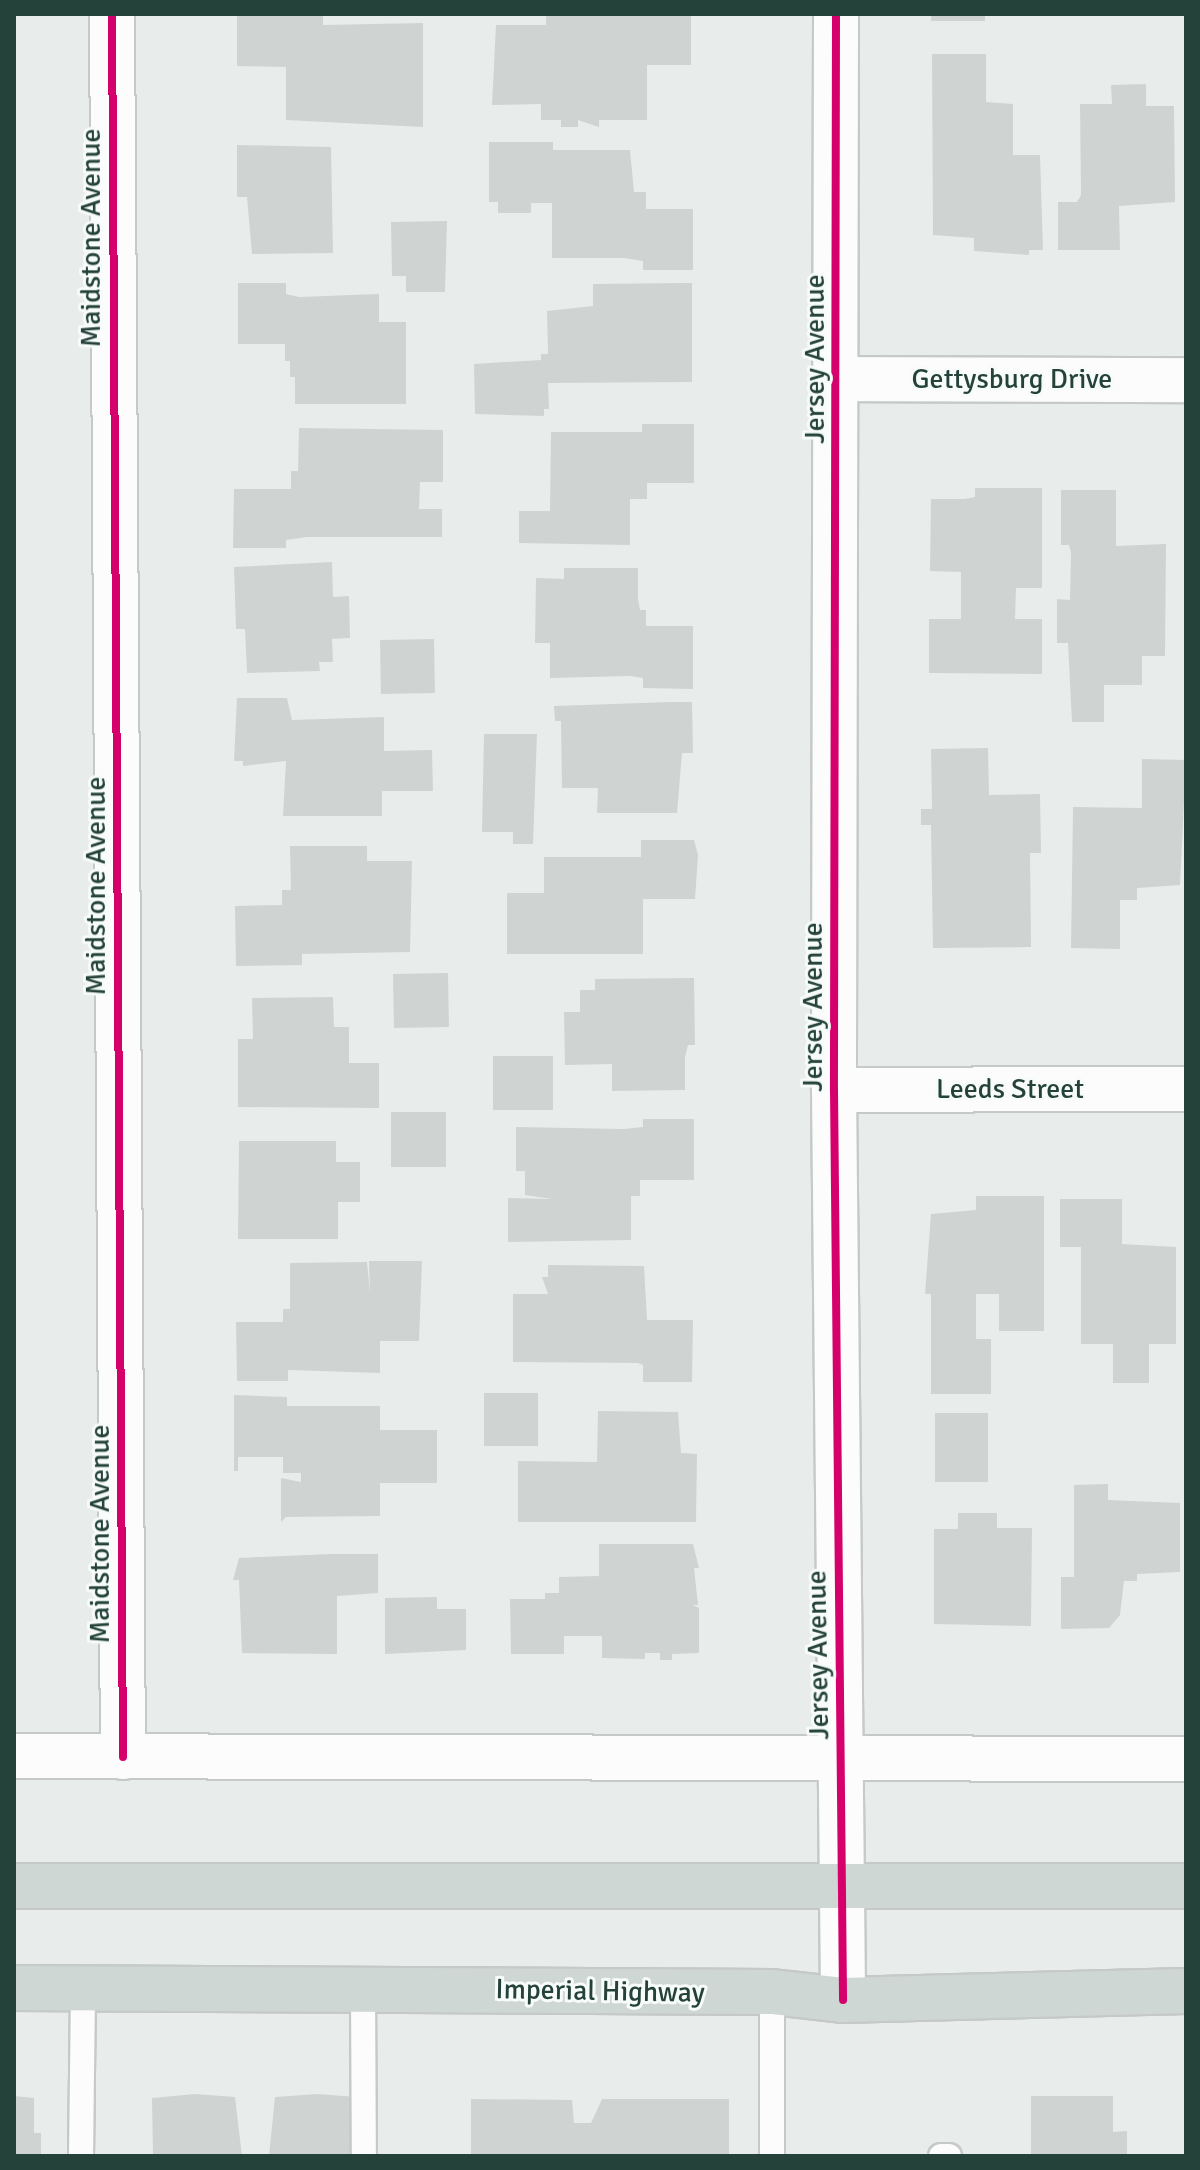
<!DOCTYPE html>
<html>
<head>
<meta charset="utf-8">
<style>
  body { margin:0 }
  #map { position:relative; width:1200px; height:2170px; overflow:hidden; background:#e8edeb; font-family:Signika,sans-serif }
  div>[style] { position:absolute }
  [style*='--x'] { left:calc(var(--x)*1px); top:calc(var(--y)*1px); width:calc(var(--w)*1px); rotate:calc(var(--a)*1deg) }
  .building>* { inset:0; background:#cfd4d2; transform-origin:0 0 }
  .roads { filter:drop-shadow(2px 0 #c5cac8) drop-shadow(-2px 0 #c5cac8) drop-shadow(0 2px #c5cac8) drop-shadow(0 -2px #c5cac8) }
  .service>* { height:24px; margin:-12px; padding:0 12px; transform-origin:12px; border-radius:12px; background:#fcfcfc }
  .minor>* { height:44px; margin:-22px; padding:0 22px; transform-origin:22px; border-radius:22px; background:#fcfcfc }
  .primary>* { height:44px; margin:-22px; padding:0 22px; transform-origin:22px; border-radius:22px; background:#cfd7d5 }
  .cycleway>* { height:8px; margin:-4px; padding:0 4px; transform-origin:4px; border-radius:4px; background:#d6006c }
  span { translate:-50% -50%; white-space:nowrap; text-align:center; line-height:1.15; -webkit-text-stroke:6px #f7fbf9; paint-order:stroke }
  .street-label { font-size:28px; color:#24423a }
  .frame { position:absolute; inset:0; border:16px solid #24423a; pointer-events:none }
</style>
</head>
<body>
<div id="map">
  <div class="building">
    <i style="clip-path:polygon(237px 14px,323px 14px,323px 25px,423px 23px,423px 127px,286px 120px,286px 67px,237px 66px)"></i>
    <i style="clip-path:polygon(546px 14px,691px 14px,691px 65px,647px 65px,647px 120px,599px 120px,599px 127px,578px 120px,578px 127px,561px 127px,561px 120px,541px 120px,541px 104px,492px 105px,496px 25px,546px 25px)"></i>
    <i style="left:931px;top:14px;width:54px;height:7px"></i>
    <i style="clip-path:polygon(932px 54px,986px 54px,986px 102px,1013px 104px,1013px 155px,1040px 155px,1043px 250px,1029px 250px,1029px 255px,974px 251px,974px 238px,933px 235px)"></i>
    <i style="clip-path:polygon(1146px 84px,1146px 106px,1174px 106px,1175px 202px,1119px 206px,1120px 250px,1058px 250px,1058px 202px,1077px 202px,1081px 195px,1080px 104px,1112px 104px,1111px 85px)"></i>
    <i style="clip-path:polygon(489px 142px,553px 142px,553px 150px,630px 150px,634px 192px,646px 192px,646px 209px,693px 209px,693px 270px,643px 270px,643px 261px,624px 258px,552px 258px,552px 203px,531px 203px,531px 213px,498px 213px,498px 202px,489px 202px)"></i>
    <i style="clip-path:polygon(237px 145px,331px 147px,333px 253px,252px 254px,247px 197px,237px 197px)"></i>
    <i style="clip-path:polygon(447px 221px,445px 292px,406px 292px,406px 276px,392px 276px,391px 222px)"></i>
    <i style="clip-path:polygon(238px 283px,286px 283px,286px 294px,299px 297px,379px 294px,379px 322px,406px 322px,406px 404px,295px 404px,295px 377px,290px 377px,290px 361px,285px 361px,285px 344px,238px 344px)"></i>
    <i style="clip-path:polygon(684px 283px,692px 283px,692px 382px,548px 383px,549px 409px,544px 409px,544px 416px,475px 414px,474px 364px,541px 360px,541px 354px,548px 354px,547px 311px,593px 306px,593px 284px)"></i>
    <i style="clip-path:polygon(642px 424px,694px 424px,694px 483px,647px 483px,647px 499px,630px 499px,630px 545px,519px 543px,519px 511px,550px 511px,551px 432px,642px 432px)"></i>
    <i style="clip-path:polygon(299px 428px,443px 430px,443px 482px,420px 482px,419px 509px,442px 509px,442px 537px,307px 537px,286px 540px,286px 548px,233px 548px,234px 489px,291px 489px,291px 471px,298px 471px)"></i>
    <i style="clip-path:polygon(975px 488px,1042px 488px,1042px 588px,1016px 588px,1015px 619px,1042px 619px,1042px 674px,929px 673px,929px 619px,961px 619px,961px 572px,930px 571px,931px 499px,965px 499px,975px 497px)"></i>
    <i style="clip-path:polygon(1061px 490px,1116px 490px,1116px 546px,1166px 544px,1165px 656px,1142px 656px,1142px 685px,1104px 685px,1104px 722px,1072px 722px,1068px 643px,1057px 643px,1057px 599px,1070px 600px,1071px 552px,1069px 545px,1061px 545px)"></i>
    <i style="clip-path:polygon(332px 562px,333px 597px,349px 596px,350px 638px,332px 639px,333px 662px,319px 662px,320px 671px,247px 673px,245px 629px,236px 629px,234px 567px)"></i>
    <i style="clip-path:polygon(564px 568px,638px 568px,638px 599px,640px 610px,646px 610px,646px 626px,693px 626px,693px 689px,643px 688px,643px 678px,630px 676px,550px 678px,550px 643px,535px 643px,536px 578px,564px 579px)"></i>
    <i style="left:434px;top:639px;width:54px;height:54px;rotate:89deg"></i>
    <i style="clip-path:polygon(237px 698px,287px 698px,292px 720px,384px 717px,384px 751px,432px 750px,433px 791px,382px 791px,382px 816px,283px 816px,286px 761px,243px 766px,243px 761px,234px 761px)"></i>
    <i style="clip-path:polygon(671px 702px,692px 702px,693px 753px,682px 753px,677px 813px,597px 813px,598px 788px,562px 788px,561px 721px,555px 721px,554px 706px)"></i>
    <i style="clip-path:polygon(484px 734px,537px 734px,533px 844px,513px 844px,513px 832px,482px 832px)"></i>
    <i style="clip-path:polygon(988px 748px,989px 795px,1040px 794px,1041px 853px,1030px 853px,1031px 947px,933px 948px,931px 825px,921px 825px,921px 809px,932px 809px,931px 749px)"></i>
    <i style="clip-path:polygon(1142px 759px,1186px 760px,1180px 885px,1137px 888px,1137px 900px,1120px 900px,1120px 949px,1071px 948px,1073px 807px,1142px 808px)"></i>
    <i style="clip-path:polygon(641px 840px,694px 840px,698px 855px,695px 899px,643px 899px,643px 954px,507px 954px,507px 893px,544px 893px,544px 857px,641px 857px)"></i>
    <i style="clip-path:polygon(290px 846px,367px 846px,367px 861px,412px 861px,410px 952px,302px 954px,302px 965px,236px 966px,235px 906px,282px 905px,282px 890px,291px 890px)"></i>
    <i style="left:448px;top:973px;width:54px;height:55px;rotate:89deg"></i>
    <i style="clip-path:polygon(694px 978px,695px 1045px,688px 1045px,685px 1057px,685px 1090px,612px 1091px,612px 1064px,565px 1065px,564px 1012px,580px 1012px,580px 990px,595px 990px,595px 979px)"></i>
    <i style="clip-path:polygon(333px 997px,334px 1027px,349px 1027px,349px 1063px,379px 1063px,379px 1108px,238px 1107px,238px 1039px,253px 1039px,252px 998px)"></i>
    <i style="left:553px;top:1056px;width:54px;height:60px;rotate:90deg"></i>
    <i style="left:446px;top:1112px;width:55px;height:55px;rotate:90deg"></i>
    <i style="clip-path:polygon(643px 1119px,694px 1119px,694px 1180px,640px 1180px,640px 1196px,631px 1196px,631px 1240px,508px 1242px,508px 1198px,552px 1199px,525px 1195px,525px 1171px,516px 1171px,516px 1127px,623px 1129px,643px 1127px)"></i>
    <i style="clip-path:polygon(239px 1141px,336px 1141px,336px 1162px,360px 1162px,360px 1202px,338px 1202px,338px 1239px,238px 1239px)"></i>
    <i style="clip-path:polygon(976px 1196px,1044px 1196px,1044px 1331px,999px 1331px,999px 1294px,976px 1294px,976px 1339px,991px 1339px,991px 1394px,931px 1394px,931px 1294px,925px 1294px,931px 1214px,976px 1210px)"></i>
    <i style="clip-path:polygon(1060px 1199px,1122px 1199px,1122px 1244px,1176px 1247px,1176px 1344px,1149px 1344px,1149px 1383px,1113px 1383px,1113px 1344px,1081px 1344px,1081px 1247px,1060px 1247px)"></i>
    <i style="clip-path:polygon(369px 1261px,422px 1261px,419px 1341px,380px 1341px,380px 1373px,288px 1370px,288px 1381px,237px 1381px,236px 1322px,283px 1322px,283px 1309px,290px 1309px,290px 1263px,367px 1262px,370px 1293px)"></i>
    <i style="clip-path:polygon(548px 1265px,644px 1266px,647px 1320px,693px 1320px,692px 1382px,643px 1382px,643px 1365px,638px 1363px,513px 1362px,513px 1294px,548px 1294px,542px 1277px,548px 1277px)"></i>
    <i style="left:484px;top:1393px;width:54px;height:53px"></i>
    <i style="clip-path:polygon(234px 1395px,287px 1397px,287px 1406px,380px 1406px,380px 1430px,437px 1430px,437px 1483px,380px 1483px,380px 1516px,286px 1517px,281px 1522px,281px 1478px,301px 1482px,301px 1473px,283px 1473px,283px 1457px,238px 1457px,238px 1471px,234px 1471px)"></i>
    <i style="clip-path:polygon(598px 1411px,678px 1412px,681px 1453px,697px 1454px,696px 1522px,518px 1522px,518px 1461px,597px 1462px)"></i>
    <i style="left:935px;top:1413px;width:53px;height:69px"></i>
    <i style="clip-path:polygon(1108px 1484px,1108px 1500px,1180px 1503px,1180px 1572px,1137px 1574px,1137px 1581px,1124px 1581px,1120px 1615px,1109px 1628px,1061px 1629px,1061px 1577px,1074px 1577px,1074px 1485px)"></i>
    <i style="clip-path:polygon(958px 1513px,997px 1513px,997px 1528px,1032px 1528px,1031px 1626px,934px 1624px,934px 1529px,958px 1529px)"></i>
    <i style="clip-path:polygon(599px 1544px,693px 1544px,699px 1568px,694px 1568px,698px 1605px,693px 1605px,699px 1608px,699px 1653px,672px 1654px,672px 1660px,660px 1660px,660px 1653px,645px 1653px,645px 1659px,602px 1658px,602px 1636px,564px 1636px,564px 1654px,511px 1654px,510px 1599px,545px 1599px,545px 1593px,559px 1593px,559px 1577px,599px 1576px)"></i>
    <i style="clip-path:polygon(331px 1554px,378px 1554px,378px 1593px,337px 1596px,337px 1654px,242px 1653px,239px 1580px,233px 1580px,239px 1558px)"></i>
    <i style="clip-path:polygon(437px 1597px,437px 1609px,466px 1609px,466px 1650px,385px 1654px,385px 1598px)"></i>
    <i style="clip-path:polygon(195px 2094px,235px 2097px,242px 2156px,153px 2156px,152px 2098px)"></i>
    <i style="clip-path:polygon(317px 2094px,357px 2097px,357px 2156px,269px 2156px,275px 2097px)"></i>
    <i style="clip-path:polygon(14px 2096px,34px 2098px,34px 2133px,41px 2133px,41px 2156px,14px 2156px)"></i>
    <i style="clip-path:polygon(1031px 2096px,1113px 2096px,1113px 2132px,1127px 2131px,1127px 2156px,1031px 2155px)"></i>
    <i style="clip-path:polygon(471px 2099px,572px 2100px,574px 2123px,591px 2123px,602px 2099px,729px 2099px,729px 2156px,471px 2156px)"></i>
  </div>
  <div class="roads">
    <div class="service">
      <i style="--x:363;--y:1988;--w:168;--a:89.7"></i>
      <i style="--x:772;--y:1992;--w:164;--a:90"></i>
      <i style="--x:81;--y:2156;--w:169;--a:-89.3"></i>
      <i style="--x:941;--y:2156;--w:8;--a:0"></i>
    </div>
    <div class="minor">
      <i style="--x:112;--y:14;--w:1743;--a:89.64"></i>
      <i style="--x:836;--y:14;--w:1076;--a:90.11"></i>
      <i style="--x:834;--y:1090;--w:910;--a:89.43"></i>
      <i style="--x:837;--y:379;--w:349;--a:0.2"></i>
      <i style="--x:834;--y:1090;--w:352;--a:-0.2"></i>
      <i style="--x:14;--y:1756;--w:1172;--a:0.15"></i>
    </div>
    <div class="primary">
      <i style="--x:14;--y:1886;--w:1172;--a:0"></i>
      <i style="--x:14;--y:1988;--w:758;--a:0.3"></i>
      <i style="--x:772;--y:1992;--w:71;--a:6.4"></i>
      <i style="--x:843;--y:2000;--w:343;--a:-1.5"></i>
    </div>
  </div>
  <div class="cycleway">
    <i style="--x:112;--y:14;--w:1743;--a:89.64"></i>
    <i style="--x:836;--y:14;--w:1076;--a:90.11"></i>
    <i style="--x:834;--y:1090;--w:910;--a:89.43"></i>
  </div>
  <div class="street-label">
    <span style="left:91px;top:238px;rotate:-90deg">Maidstone Avenue</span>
    <span style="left:815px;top:359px;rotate:-90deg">Jersey Avenue</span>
    <span style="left:1012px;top:379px">Gettysburg Drive</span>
    <span style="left:96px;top:886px;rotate:-90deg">Maidstone Avenue</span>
    <span style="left:813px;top:1007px;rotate:-90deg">Jersey Avenue</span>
    <span style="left:1010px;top:1089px">Leeds Street</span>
    <span style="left:100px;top:1534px;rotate:-90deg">Maidstone Avenue</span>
    <span style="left:818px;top:1655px;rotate:-91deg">Jersey Avenue</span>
    <span style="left:600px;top:1991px;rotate:1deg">Imperial Highway</span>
  </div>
  <div class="frame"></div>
</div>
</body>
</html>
